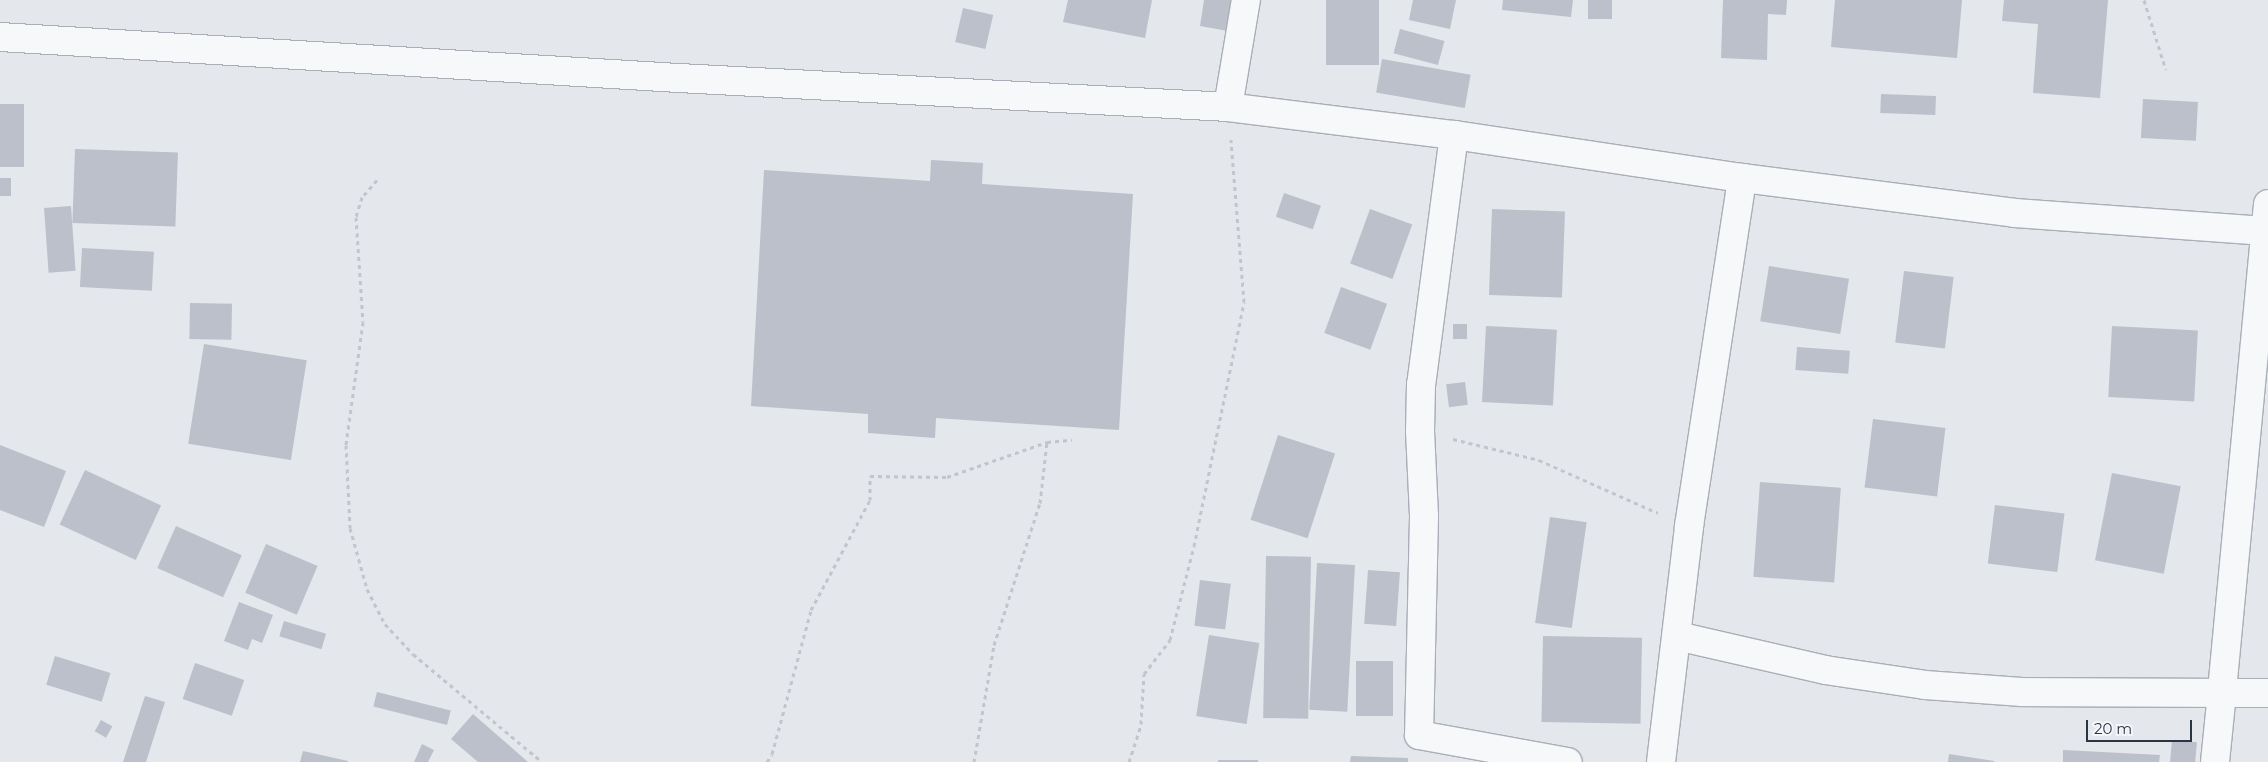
<!DOCTYPE html>
<html>
<head>
<meta charset="utf-8">
<style>
  body { margin:0 }
  #map { position:relative; width:2268px; height:762px; overflow:hidden; background:#e4e7ec; font-family:Montserrat,sans-serif }
  div>[style] { position:absolute }
  [style*='--x'] { left:calc(var(--x)*1px); top:calc(var(--y)*1px); width:calc(var(--w)*1px); rotate:calc(var(--a)*1deg) }
  .building>* { inset:0; background:#bbc0ca; transform-origin:0 0 }
  .path>* { height:3px; margin-top:-1.5px; transform-origin:0; background:repeating-linear-gradient(90deg,#c2c5cb 0 4px,transparent 0 8px) }
  .roads { filter:drop-shadow(1px 0 #a9aeb7) drop-shadow(-1px 0 #a9aeb7) drop-shadow(0 1px #a9aeb7) drop-shadow(0 -1px #a9aeb7) }
  .street>* { height:28px; margin:-14px; padding:0 14px; transform-origin:14px; border-radius:14px; background:#f7f8fa }
  span { translate:-50% -50%; white-space:nowrap; text-align:center; line-height:1.15; -webkit-text-stroke:4px #f4f6f9; paint-order:stroke }
  .scale { position:absolute; left:2086px; top:720px; width:106px; height:22px; box-sizing:border-box; border:2px solid #2b3445; border-top:0; padding-left:6px; font-size:15px; line-height:18px; white-space:nowrap; color:#2b3445; -webkit-text-stroke:4px #f4f6f9; paint-order:stroke }
</style>
</head>
<body>
<div id="map">
  <div class="building">
    <i style="clip-path:polygon(1068px 0,1152px 0,1145px 38px,1063px 22px)"></i>
    <i style="clip-path:polygon(1204px 0,1233px 0,1228px 31px,1200px 26px)"></i>
    <i style="left:1326px;top:0;width:53px;height:65px"></i>
    <i style="clip-path:polygon(1413px 0,1456px 0,1450px 29px,1409px 20px)"></i>
    <i style="clip-path:polygon(1503px 0,1573px 0,1571px 17px,1502px 10px)"></i>
    <i style="left:1588px;top:0;width:24px;height:19px"></i>
    <i style="clip-path:polygon(1723px 0,1787px 0,1786px 15px,1768px 14px,1767px 60px,1721px 58px)"></i>
    <i style="clip-path:polygon(1835px 0,1962px 0,1957px 58px,1831px 47px)"></i>
    <i style="clip-path:polygon(2004px 0,2108px 0,2100px 98px,2033px 93px,2038px 24px,2002px 21px)"></i>
    <i style="left:963px;top:8px;width:31px;height:35px;rotate:13deg"></i>
    <i style="left:1400px;top:29px;width:46px;height:25px;rotate:15deg"></i>
    <i style="left:1382px;top:59px;width:90px;height:34px;rotate:10deg"></i>
    <i style="left:1881px;top:94px;width:55px;height:19px;rotate:2deg"></i>
    <i style="left:2143px;top:99px;width:55px;height:39px;rotate:3deg"></i>
    <i style="left:0;top:104px;width:24px;height:63px"></i>
    <i style="left:75px;top:149px;width:103px;height:74px;rotate:2deg"></i>
    <i style="clip-path:polygon(931px 160px,983px 163px,982px 184px,1133px 194px,1119px 430px,936px 418px,935px 438px,868px 433px,868px 414px,751px 406px,764px 170px,930px 181px)"></i>
    <i style="left:0;top:178px;width:11px;height:18px"></i>
    <i style="left:1284px;top:193px;width:39px;height:25px;rotate:19deg"></i>
    <i style="left:71px;top:206px;width:65px;height:27px;rotate:86deg"></i>
    <i style="left:1370px;top:209px;width:45px;height:58px;rotate:20deg"></i>
    <i style="left:1492px;top:209px;width:73px;height:86px;rotate:2deg"></i>
    <i style="left:82px;top:248px;width:72px;height:39px;rotate:3deg"></i>
    <i style="left:1769px;top:266px;width:81px;height:56px;rotate:9deg"></i>
    <i style="left:1904px;top:271px;width:50px;height:72px;rotate:7deg"></i>
    <i style="left:1341px;top:287px;width:49px;height:49px;rotate:20deg"></i>
    <i style="left:190px;top:303px;width:42px;height:36px;rotate:1deg"></i>
    <i style="left:1453px;top:324px;width:14px;height:15px"></i>
    <i style="left:1486px;top:326px;width:71px;height:76px;rotate:3deg"></i>
    <i style="left:2112px;top:326px;width:86px;height:71px;rotate:3deg"></i>
    <i style="left:204px;top:344px;width:104px;height:101px;rotate:9deg"></i>
    <i style="left:1797px;top:347px;width:53px;height:23px;rotate:4deg"></i>
    <i style="left:1465px;top:382px;width:23px;height:19px;rotate:83deg"></i>
    <i style="left:1873px;top:419px;width:73px;height:69px;rotate:7deg"></i>
    <i style="left:1278px;top:435px;width:60px;height:89px;rotate:18deg"></i>
    <i style="clip-path:polygon(0 445px,66px 471px,44px 527px,0 510px)"></i>
    <i style="left:85px;top:470px;width:84px;height:60px;rotate:25deg"></i>
    <i style="left:2112px;top:473px;width:70px;height:89px;rotate:11deg"></i>
    <i style="left:1760px;top:482px;width:81px;height:95px;rotate:4deg"></i>
    <i style="left:1995px;top:505px;width:70px;height:59px;rotate:7deg"></i>
    <i style="left:1550px;top:517px;width:37px;height:107px;rotate:8deg"></i>
    <i style="left:176px;top:526px;width:72px;height:46px;rotate:24deg"></i>
    <i style="left:266px;top:544px;width:56px;height:53px;rotate:23deg"></i>
    <i style="left:1266px;top:556px;width:45px;height:162px;rotate:1deg"></i>
    <i style="left:1317px;top:563px;width:38px;height:147px;rotate:3deg"></i>
    <i style="left:1368px;top:570px;width:32px;height:54px;rotate:4deg"></i>
    <i style="left:1200px;top:580px;width:31px;height:46px;rotate:7deg"></i>
    <i style="clip-path:polygon(239px 602px,273px 615px,262px 643px,252px 639px,248px 650px,224px 641px)"></i>
    <i style="left:284px;top:621px;width:44px;height:16px;rotate:17deg"></i>
    <i style="left:1209px;top:635px;width:51px;height:82px;rotate:9deg"></i>
    <i style="left:1543px;top:636px;width:99px;height:86px;rotate:1deg"></i>
    <i style="left:55px;top:656px;width:58px;height:30px;rotate:17deg"></i>
    <i style="left:1356px;top:661px;width:37px;height:55px"></i>
    <i style="left:195px;top:663px;width:52px;height:38px;rotate:19deg"></i>
    <i style="left:377px;top:692px;width:76px;height:15px;rotate:14deg"></i>
    <i style="clip-path:polygon(145px 696px,165px 702px,146px 762px,123px 762px)"></i>
    <i style="clip-path:polygon(473px 714px,528px 762px,478px 762px,451px 739px)"></i>
    <i style="left:101px;top:720px;width:13px;height:13px;rotate:29deg"></i>
    <i style="left:2172px;top:740px;width:25px;height:22px;rotate:5deg"></i>
    <i style="clip-path:polygon(422px 744px,434px 750px,428px 762px,414px 762px)"></i>
    <i style="clip-path:polygon(2063px 750px,2160px 755px,2159px 762px,2063px 762px)"></i>
    <i style="clip-path:polygon(303px 751px,348px 761px,348px 762px,300px 762px)"></i>
    <i style="clip-path:polygon(1949px 754px,1994px 761px,1994px 762px,1948px 762px)"></i>
    <i style="clip-path:polygon(1351px 756px,1408px 758px,1408px 762px,1350px 762px)"></i>
    <i style="left:1218px;top:760px;width:40px;height:2px"></i>
  </div>
  <div class="path">
    <i style="--x:2144;--y:0;--w:73;--a:72.6"></i>
    <i style="--x:377;--y:180;--w:23;--a:131"></i>
    <i style="--x:362;--y:197;--w:21;--a:107"></i>
    <i style="--x:356;--y:217;--w:105;--a:86.2"></i>
    <i style="--x:363;--y:322;--w:124;--a:97.9"></i>
    <i style="--x:346;--y:445;--w:83;--a:87.2"></i>
    <i style="--x:350;--y:528;--w:63;--a:74.4"></i>
    <i style="--x:367;--y:589;--w:39;--a:63"></i>
    <i style="--x:385;--y:624;--w:41;--a:47"></i>
    <i style="--x:413;--y:654;--w:168;--a:39.9"></i>
    <i style="--x:1453;--y:439;--w:89;--a:13.7"></i>
    <i style="--x:1539;--y:460;--w:130;--a:24"></i>
    <i style="--x:767;--y:762;--w:9;--a:-58"></i>
    <i style="--x:772;--y:754;--w:149;--a:-74.8"></i>
    <i style="--x:811;--y:610;--w:125;--a:-61.8"></i>
    <i style="--x:870;--y:500;--w:24;--a:-90"></i>
    <i style="--x:870;--y:476;--w:77;--a:0.7"></i>
    <i style="--x:947;--y:477;--w:106;--a:-19.3"></i>
    <i style="--x:1047;--y:442;--w:25;--a:-5"></i>
    <i style="--x:974;--y:762;--w:119;--a:-80.3"></i>
    <i style="--x:994;--y:645;--w:149;--a:-72.1"></i>
    <i style="--x:1040;--y:503;--w:61;--a:-83.5"></i>
    <i style="--x:1129;--y:762;--w:40;--a:-72"></i>
    <i style="--x:1141;--y:724;--w:50;--a:-86.6"></i>
    <i style="--x:1144;--y:674;--w:43;--a:-52.6"></i>
    <i style="--x:1170;--y:640;--w:97;--a:-75.7"></i>
    <i style="--x:1194;--y:546;--w:249;--a:-78.4"></i>
    <i style="--x:1244;--y:302;--w:163;--a:-94.6"></i>
  </div>
  <div class="roads">
    <div class="street">
      <i style="--x:0;--y:37;--w:680;--a:3.46"></i>
      <i style="--x:679;--y:78;--w:550;--a:3.02"></i>
      <i style="--x:1228;--y:107;--w:109;--a:-80.5"></i>
      <i style="--x:1228;--y:107;--w:228;--a:7.1"></i>
      <i style="--x:1454;--y:135;--w:291;--a:8.5"></i>
      <i style="--x:1742;--y:178;--w:275;--a:7.3"></i>
      <i style="--x:2015;--y:213;--w:254;--a:4.1"></i>
      <i style="--x:1454;--y:135;--w:251;--a:97.5"></i>
      <i style="--x:1421;--y:384;--w:47;--a:91.2"></i>
      <i style="--x:1420;--y:431;--w:86;--a:87.3"></i>
      <i style="--x:1424;--y:517;--w:218;--a:91.3"></i>
      <i style="--x:1419;--y:735;--w:151;--a:10.3"></i>
      <i style="--x:2268;--y:204;--w:491;--a:95.4"></i>
      <i style="--x:2222;--y:693;--w:46;--a:0"></i>
      <i style="--x:1677;--y:636;--w:152;--a:12.9"></i>
      <i style="--x:1825;--y:670;--w:101;--a:8.5"></i>
      <i style="--x:1925;--y:685;--w:97;--a:4.1"></i>
      <i style="--x:2022;--y:692;--w:200;--a:0.3"></i>
      <i style="--x:2222;--y:693;--w:69;--a:95.8"></i>
      <i style="--x:1661;--y:762;--w:238;--a:-83.2"></i>
      <i style="--x:1689;--y:526;--w:352;--a:-81.3"></i>
    </div>
  </div>
  <div class="scale">20 m</div>
</div>
</body>
</html>
